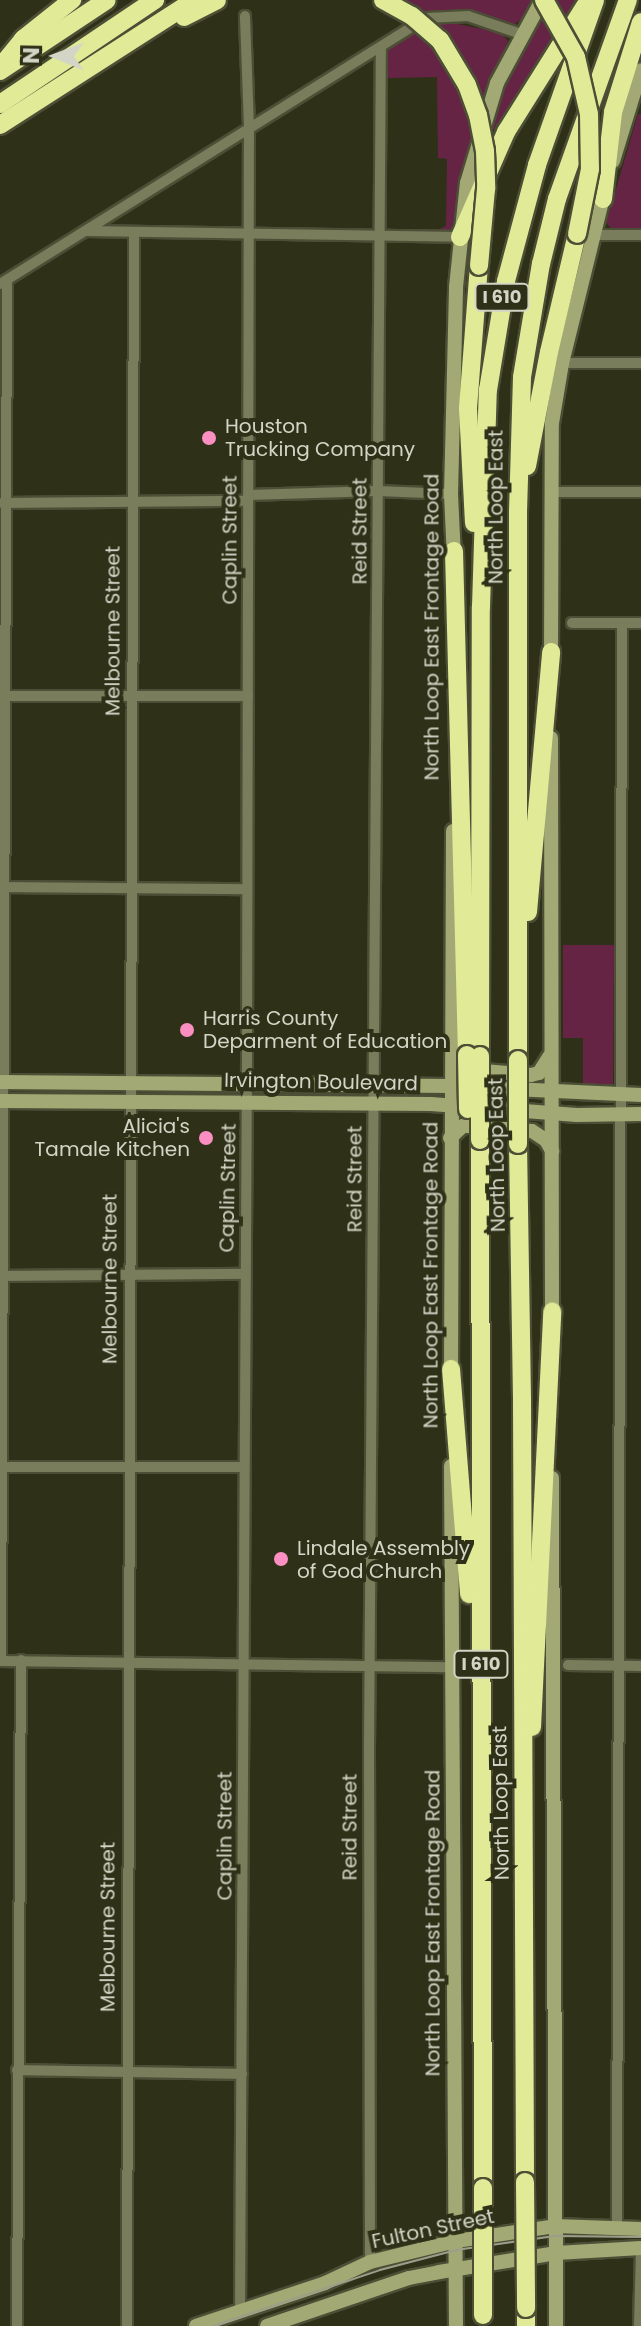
<!DOCTYPE html>
<html>
<head>
<meta charset="utf-8">
<style>
  body { margin:0 }
  #map { position:relative; width:641px; height:2326px; overflow:hidden; background:#2e3117; font-family:Poppins,sans-serif }
  div>[style] { position:absolute }
  [style*='--x'] { left:calc(var(--x)*1px); top:calc(var(--y)*1px); width:calc(var(--w)*1px); rotate:calc(var(--a)*1deg) }
  .green>* { inset:0; background:#662445 }
  .roads { filter:drop-shadow(2px 0 #4c4f36) drop-shadow(-2px 0 #4c4f36) drop-shadow(0 2px #4c4f36) drop-shadow(0 -2px #4c4f36) }
  .street>* { height:10px; margin:-5px; padding:0 5px; transform-origin:5px; border-radius:5px; background:#797d5c }
  .secondary>* { height:14px; margin:-7px; padding:0 7px; transform-origin:7px; border-radius:7px; background:#a3a974 }
  .highway>* { height:18px; margin:-9px; padding:0 9px; transform-origin:9px; border-radius:9px; background:#e1eb97 }
  .tram>* { height:2px; margin:-1px; padding:0 1px; transform-origin:1px; border-radius:1px; background:#9c9e8b }
  .bridges { filter:drop-shadow(2px 0 #4c4f36) drop-shadow(-2px 0 #4c4f36) drop-shadow(0 2px #4c4f36) drop-shadow(0 -2px #4c4f36) }
  .highway-bridge>* { height:18px; margin:-9px; padding:0 9px; transform-origin:9px; border-radius:9px; background:#e1eb97 }
  .dots>* { width:22px; height:22px; translate:-50% -50%; box-sizing:border-box; border:4px solid #2e3117; border-radius:50% }
  span { translate:-50% -50%; white-space:nowrap; text-align:center; line-height:1.15; -webkit-text-stroke:8px #2e3117; paint-order:stroke }
  .shield-label span { padding:2px 6px; background:#2e3117; border:2px solid; border-radius:6px; -webkit-text-stroke-width:0 }
  .shield-label { font-size:18px; color:#d3d5c6; font-weight:700 }
  .poi-label { font-size:20px; color:#d3d5c6 }
  .left { translate:0 -50%; text-align:left }
  .right { translate:-100% -50%; text-align:right }
  .street-label { font-size:20px; color:#d3d5c6 }
  .north { position:absolute; left:16px; top:16px; width:80px; height:80px; -webkit-text-stroke:6px #2e3117; paint-order:stroke; rotate:271deg; font-size:22px; font-weight:700; line-height:32px; text-align:center; color:#d3d5c6 }
  .north::after { content:''; display:block; margin:auto; width:28px; height:36px; background:#d3d5c6; clip-path:polygon(50% 0,100% 100%,50% 72%,0 100%) }
</style>
</head>
<body>
<div id="map">
  <div class="green">
    <i style="clip-path:polygon(390px 0,533px 0,522px 19px,513px 25px,461px 12px,419px 18px)"></i>
    <i style="clip-path:polygon(549px 0,577px 0,500px 133px,490px 127px,505px 84px)"></i>
    <i style="clip-path:polygon(448px 22px,502px 33px,508px 41px,484px 104px,461px 185px,454px 228px,438px 234px,438px 230px,446px 226px,447px 159px,438px 158px,437px 77px,388px 78px,388px 48px,428px 26px)"></i>
    <i style="clip-path:polygon(638px 114px,641px 114px,641px 231px,614px 231px,606px 223px)"></i>
    <i style="clip-path:polygon(563px 945px,614px 945px,613px 1084px,583px 1084px,583px 1038px,563px 1038px)"></i>
  </div>
  <div class="roads">
    <div class="street">
      <i style="--x:86;--y:231;--w:374;--a:0.9"></i>
      <i style="--x:594;--y:235;--w:47;--a:0"></i>
      <i style="--x:0;--y:284;--w:502;--a:-31.98"></i>
      <i style="--x:426;--y:18;--w:42;--a:-2.7"></i>
      <i style="--x:468;--y:16;--w:56;--a:18.8"></i>
      <i style="--x:562;--y:363;--w:79;--a:0"></i>
      <i style="--x:550;--y:492;--w:91;--a:0"></i>
      <i style="--x:248;--y:495;--w:130;--a:-1.8"></i>
      <i style="--x:378;--y:491;--w:73;--a:2.4"></i>
      <i style="--x:2;--y:503;--w:246;--a:-0.5"></i>
      <i style="--x:572;--y:623;--w:69;--a:0"></i>
      <i style="--x:2;--y:696;--w:246;--a:0"></i>
      <i style="--x:0;--y:887;--w:247;--a:0.5"></i>
      <i style="--x:0;--y:1276;--w:245;--a:-0.5"></i>
      <i style="--x:0;--y:1467;--w:243;--a:0"></i>
      <i style="--x:0;--y:1661;--w:451;--a:0.8"></i>
      <i style="--x:1;--y:1661;--w:1381;--a:-89.75"></i>
      <i style="--x:568;--y:1665;--w:73;--a:0.8"></i>
      <i style="--x:17;--y:2070;--w:225;--a:1"></i>
      <i style="--x:617;--y:2228;--w:1604;--a:-89.82"></i>
      <i style="--x:370;--y:2262;--w:512;--a:-90.11"></i>
      <i style="--x:369;--y:1750;--w:1703;--a:-89.6"></i>
      <i style="--x:240;--y:2312;--w:1253;--a:-89.68"></i>
      <i style="--x:247;--y:1059;--w:932;--a:-89.88"></i>
      <i style="--x:249;--y:127;--w:111;--a:-92.1"></i>
      <i style="--x:17;--y:2326;--w:666;--a:-89.66"></i>
      <i style="--x:127;--y:2326;--w:2094;--a:-89.81"></i>
      <i style="--x:639;--y:2326;--w:75;--a:-88.5"></i>
    </div>
    <div class="secondary">
      <i style="--x:613;--y:161;--w:95;--a:-72.9"></i>
      <i style="--x:454;--y:558;--w:64;--a:-92.7"></i>
      <i style="--x:451;--y:494;--w:207;--a:-88.6"></i>
      <i style="--x:456;--y:287;--w:105;--a:-84"></i>
      <i style="--x:467;--y:183;--w:104;--a:-73.3"></i>
      <i style="--x:497;--y:83;--w:94;--a:-61.5"></i>
      <i style="--x:551;--y:662;--w:239;--a:-89.8"></i>
      <i style="--x:552;--y:423;--w:61;--a:-80.5"></i>
      <i style="--x:562;--y:363;--w:179;--a:-76.1"></i>
      <i style="--x:551;--y:738;--w:584;--a:89.9"></i>
      <i style="--x:472;--y:1070;--w:59;--a:4.8"></i>
      <i style="--x:531;--y:1075;--w:8;--a:-14"></i>
      <i style="--x:539;--y:1073;--w:19;--a:-58"></i>
      <i style="--x:0;--y:1082;--w:451;--a:0.5"></i>
      <i style="--x:451;--y:1086;--w:190;--a:2.7"></i>
      <i style="--x:0;--y:1101;--w:431;--a:0.4"></i>
      <i style="--x:431;--y:1104;--w:146;--a:4.3"></i>
      <i style="--x:577;--y:1115;--w:64;--a:-0.9"></i>
      <i style="--x:450;--y:1138;--w:18;--a:-43"></i>
      <i style="--x:463;--y:1126;--w:6;--a:0"></i>
      <i style="--x:469;--y:1126;--w:63;--a:4.5"></i>
      <i style="--x:532;--y:1131;--w:17;--a:33"></i>
      <i style="--x:546;--y:1140;--w:13;--a:61"></i>
      <i style="--x:451;--y:1378;--w:547;--a:-89.79"></i>
      <i style="--x:451;--y:1466;--w:860;--a:89.67"></i>
      <i style="--x:552;--y:1478;--w:848;--a:89.73"></i>
      <i style="--x:196;--y:2326;--w:136;--a:-18.4"></i>
      <i style="--x:325;--y:2283;--w:50;--a:-25"></i>
      <i style="--x:370;--y:2262;--w:89;--a:-13.7"></i>
      <i style="--x:456;--y:2241;--w:100;--a:-8.6"></i>
      <i style="--x:555;--y:2226;--w:86;--a:2"></i>
      <i style="--x:267;--y:2326;--w:150;--a:-18.7"></i>
      <i style="--x:409;--y:2278;--w:31;--a:-11"></i>
      <i style="--x:439;--y:2272;--w:119;--a:-9.2"></i>
      <i style="--x:556;--y:2253;--w:85;--a:-3.4"></i>
    </div>
    <div class="highway">
      <i style="--x:184;--y:17;--w:37;--a:-27"></i>
      <i style="--x:7;--y:59;--w:26;--a:-51"></i>
      <i style="--x:23;--y:39;--w:63;--a:-38.5"></i>
      <i style="--x:0;--y:71;--w:128;--a:-33.6"></i>
      <i style="--x:0;--y:104;--w:187;--a:-33.9"></i>
      <i style="--x:0;--y:125;--w:232;--a:-32.7"></i>
      <i style="--x:603;--y:199;--w:88;--a:-83.4"></i>
      <i style="--x:613;--y:112;--w:94;--a:-72.7"></i>
      <i style="--x:460;--y:237;--w:115;--a:-66.3"></i>
      <i style="--x:506;--y:132;--w:149;--a:-57.9"></i>
      <i style="--x:527;--y:466;--w:116;--a:-79.1"></i>
      <i style="--x:549;--y:352;--w:121;--a:-76.7"></i>
      <i style="--x:474;--y:523;--w:115;--a:-93"></i>
      <i style="--x:468;--y:408;--w:142;--a:-85.6"></i>
      <i style="--x:454;--y:551;--w:504;--a:88.52"></i>
      <i style="--x:528;--y:912;--w:261;--a:-84.9"></i>
      <i style="--x:480;--y:1056;--w:449;--a:-89.9"></i>
      <i style="--x:481;--y:607;--w:217;--a:-88.2"></i>
      <i style="--x:488;--y:390;--w:110;--a:-80.6"></i>
      <i style="--x:506;--y:281;--w:120;--a:-75"></i>
      <i style="--x:537;--y:165;--w:175;--a:-70.6"></i>
      <i style="--x:518;--y:1060;--w:548;--a:-90"></i>
      <i style="--x:518;--y:512;--w:135;--a:-88.3"></i>
      <i style="--x:522;--y:377;--w:115;--a:-80.5"></i>
      <i style="--x:541;--y:264;--w:67;--a:-76.2"></i>
      <i style="--x:557;--y:199;--w:211;--a:-70.4"></i>
      <i style="--x:480;--y:1140;--w:1048;--a:89.84"></i>
      <i style="--x:518;--y:1144;--w:254;--a:89.1"></i>
      <i style="--x:522;--y:1398;--w:784;--a:89.78"></i>
      <i style="--x:451;--y:1369;--w:226;--a:85.4"></i>
      <i style="--x:532;--y:1727;--w:416;--a:-87.2"></i>
      <i style="--x:526;--y:2308;--w:18;--a:90"></i>
    </div>
  </div>
  <div class="tram">
    <i style="--x:213;--y:2326;--w:176;--a:-18.5"></i>
    <i style="--x:380;--y:2270;--w:79;--a:-14.7"></i>
    <i style="--x:456;--y:2250;--w:100;--a:-8"></i>
    <i style="--x:555;--y:2236;--w:86;--a:0.7"></i>
  </div>
  <div class="bridges">
    <div class="highway-bridge">
      <i style="--x:383;--y:0;--w:33;--a:29"></i>
      <i style="--x:412;--y:16;--w:37;--a:41"></i>
      <i style="--x:440;--y:40;--w:52;--a:59"></i>
      <i style="--x:467;--y:85;--w:32;--a:70"></i>
      <i style="--x:478;--y:115;--w:37;--a:79"></i>
      <i style="--x:485;--y:151;--w:38;--a:88"></i>
      <i style="--x:486;--y:189;--w:77;--a:95.2"></i>
      <i style="--x:544;--y:0;--w:65;--a:60.7"></i>
      <i style="--x:576;--y:57;--w:58;--a:77.2"></i>
      <i style="--x:589;--y:114;--w:55;--a:89"></i>
      <i style="--x:590;--y:169;--w:66;--a:101.3"></i>
      <i style="--x:467;--y:1055;--w:54;--a:88.9"></i>
      <i style="--x:480;--y:1056;--w:84;--a:90"></i>
      <i style="--x:518;--y:1144;--w:84;--a:-90"></i>
      <i style="--x:525;--y:2182;--w:126;--a:89.5"></i>
      <i style="--x:483;--y:2188;--w:127;--a:90"></i>
    </div>
  </div>
  <div class="dots">
    <i style="left:209px;top:438px;background:#fc8fc1"></i>
    <i style="left:187px;top:1030px;background:#fc8fc1"></i>
    <i style="left:206px;top:1138px;background:#fc8fc1"></i>
    <i style="left:281px;top:1559px;background:#fc8fc1"></i>
  </div>
  <div class="shield-label">
    <span style="left:502px;top:297px">I 610</span>
    <span style="left:481px;top:1664px">I 610</span>
  </div>
  <div class="poi-label">
    <span class="left" style="left:225px;top:438px">Houston<br>Trucking Company</span>
    <span class="left" style="left:203px;top:1030px">Harris County<br>Deparment of Education</span>
    <span class="right" style="left:190px;top:1138px">Alicia's<br>Tamale Kitchen</span>
    <span class="left" style="left:297px;top:1560px">Lindale Assembly<br>of God Church</span>
  </div>
  <div class="street-label">
    <span style="left:496px;top:507px;rotate:-90deg">North Loop East</span>
    <span style="left:360px;top:531px;rotate:-90deg">Reid Street</span>
    <span style="left:230px;top:540px;rotate:-90deg">Caplin Street</span>
    <span style="left:432px;top:627px;rotate:-90deg">North Loop East Frontage Road</span>
    <span style="left:113px;top:631px;rotate:-90deg">Melbourne Street</span>
    <span style="left:321px;top:1082px;rotate:1deg">Irvington Boulevard</span>
    <span style="left:497px;top:1155px;rotate:-91deg">North Loop East</span>
    <span style="left:355px;top:1179px;rotate:-90deg">Reid Street</span>
    <span style="left:228px;top:1188px;rotate:-89deg">Caplin Street</span>
    <span style="left:431px;top:1275px;rotate:-90deg">North Loop East Frontage Road</span>
    <span style="left:110px;top:1279px;rotate:-90deg">Melbourne Street</span>
    <span style="left:501px;top:1803px;rotate:-91deg">North Loop East</span>
    <span style="left:350px;top:1827px;rotate:-90deg">Reid Street</span>
    <span style="left:225px;top:1836px;rotate:-90deg">Caplin Street</span>
    <span style="left:433px;top:1923px;rotate:-90deg">North Loop East Frontage Road</span>
    <span style="left:108px;top:1927px;rotate:-90deg">Melbourne Street</span>
    <span style="left:433px;top:2229px;rotate:-12deg">Fulton Street</span>
  </div>
  <div class="north">N</div>
</div>
</body>
</html>
